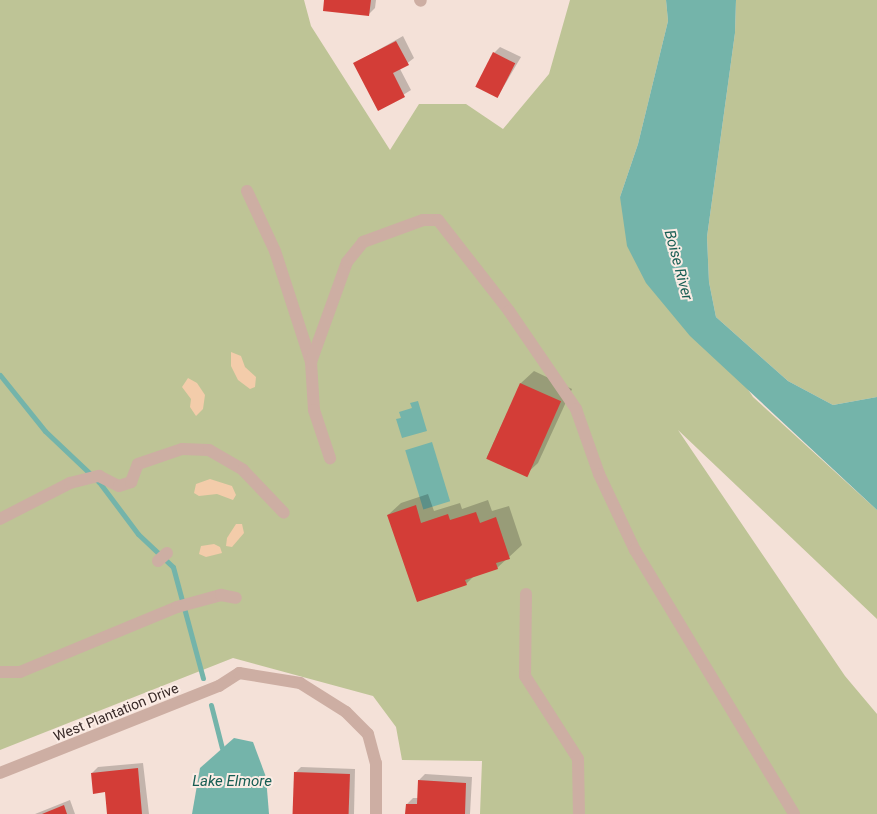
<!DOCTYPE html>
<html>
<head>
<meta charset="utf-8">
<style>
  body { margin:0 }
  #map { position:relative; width:877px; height:814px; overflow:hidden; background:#f4e1d8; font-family:Roboto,sans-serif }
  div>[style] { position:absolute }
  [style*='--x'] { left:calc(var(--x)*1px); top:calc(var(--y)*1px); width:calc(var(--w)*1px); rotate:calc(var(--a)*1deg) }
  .green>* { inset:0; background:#bec496 }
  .sand>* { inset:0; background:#f3ccaa }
  .water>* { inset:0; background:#74b4aa; transform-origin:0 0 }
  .shadow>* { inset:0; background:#0003 }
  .stream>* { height:5px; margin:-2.5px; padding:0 2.5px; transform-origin:2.5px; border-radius:2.5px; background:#74b4aa }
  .building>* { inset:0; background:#d33d37; transform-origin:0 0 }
  .minor>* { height:12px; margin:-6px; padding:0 6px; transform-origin:6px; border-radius:6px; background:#cdaea3 }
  span { translate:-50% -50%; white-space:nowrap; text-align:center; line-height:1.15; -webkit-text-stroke:4px #fbece5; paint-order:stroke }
  .street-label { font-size:14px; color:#372826 }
  .water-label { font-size:15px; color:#175d53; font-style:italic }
</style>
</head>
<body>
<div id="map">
  <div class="green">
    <i style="clip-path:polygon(0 0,304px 0,311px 26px,390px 150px,419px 104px,466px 104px,503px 129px,549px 74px,570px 0,666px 0,668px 21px,638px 144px,620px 197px,753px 397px,877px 510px,877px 619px,678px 430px,845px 676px,877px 714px,877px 814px,480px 814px,482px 761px,402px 760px,396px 727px,373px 696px,233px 658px,0 750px)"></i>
    <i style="clip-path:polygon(736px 0,877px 0,877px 397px,833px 405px,788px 381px,716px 317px,709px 282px,707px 237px,735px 33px)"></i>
  </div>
  <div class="sand">
    <i style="clip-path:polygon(231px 352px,241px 356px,245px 367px,256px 377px,255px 387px,250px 389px,238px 380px,231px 366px)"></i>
    <i style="clip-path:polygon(188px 378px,197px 383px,205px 395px,203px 409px,196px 416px,190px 407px,191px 399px,182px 387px)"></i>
    <i style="clip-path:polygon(210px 479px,232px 486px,236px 495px,233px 500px,217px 494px,199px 496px,194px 493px,196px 484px)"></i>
    <i style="clip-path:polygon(236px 524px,242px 524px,244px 533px,232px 547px,226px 546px,227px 538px)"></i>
    <i style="clip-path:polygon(214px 544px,220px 547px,222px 553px,206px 557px,199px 554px,201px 546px)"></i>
  </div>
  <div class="water">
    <i style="clip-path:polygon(666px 0,736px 0,735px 33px,707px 237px,709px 282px,716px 317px,788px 381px,833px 405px,877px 397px,877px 510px,690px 336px,646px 283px,627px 246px,620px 197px,638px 144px,668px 21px)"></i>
    <i style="clip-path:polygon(418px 401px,427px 431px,402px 438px,396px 419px,401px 418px,399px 412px,412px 408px,410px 403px)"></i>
    <i style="left:432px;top:442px;width:62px;height:28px;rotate:73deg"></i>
    <i style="clip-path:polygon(234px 738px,253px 742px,266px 777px,269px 814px,192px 814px,200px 768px)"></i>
  </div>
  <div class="shadow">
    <i style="clip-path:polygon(326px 0,376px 0,375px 8px,369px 14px)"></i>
    <i style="clip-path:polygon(403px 36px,414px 58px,400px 69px,411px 90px,379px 110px,355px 63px)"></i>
    <i style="clip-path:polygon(500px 47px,521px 57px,498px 96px,494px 53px)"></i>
    <i style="clip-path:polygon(534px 371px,572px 389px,538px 463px,525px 475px,487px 457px,521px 383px)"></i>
    <i style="clip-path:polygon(428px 494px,434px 511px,460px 503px,462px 509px,488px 500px,492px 511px,509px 506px,522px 545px,497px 568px,475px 575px,466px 584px,388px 515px,401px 503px)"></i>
    <i style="clip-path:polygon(143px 763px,149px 814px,108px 814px,106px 791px,92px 773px,98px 767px)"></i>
    <i style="clip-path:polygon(301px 767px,355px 769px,354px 814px,294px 814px,295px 773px)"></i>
    <i style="clip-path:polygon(425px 774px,472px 777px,470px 814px,406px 814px,407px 804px,413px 798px,418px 798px,419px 780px)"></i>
    <i style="clip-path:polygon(70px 800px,75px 814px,35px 814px)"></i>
  </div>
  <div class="stream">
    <i style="--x:0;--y:375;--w:72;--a:51.2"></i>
    <i style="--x:45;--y:431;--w:74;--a:43.4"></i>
    <i style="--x:99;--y:482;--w:65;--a:53.1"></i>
    <i style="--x:138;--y:534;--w:48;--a:43.3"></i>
    <i style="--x:173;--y:567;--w:115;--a:74.9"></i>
    <i style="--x:211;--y:705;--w:44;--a:75.7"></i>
  </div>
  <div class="building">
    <i style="clip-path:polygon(324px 0,371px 0,369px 16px,323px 11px)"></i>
    <i style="clip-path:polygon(396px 41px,409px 65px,393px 73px,405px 97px,378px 111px,353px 63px)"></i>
    <i style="left:493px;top:52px;width:25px;height:39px;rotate:27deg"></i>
    <i style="left:520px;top:383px;width:45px;height:83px;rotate:24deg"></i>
    <i style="clip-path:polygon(416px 505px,421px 523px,448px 514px,450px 520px,476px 512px,480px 523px,496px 517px,510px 559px,496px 563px,498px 569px,465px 580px,467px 585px,417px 602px,387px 515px)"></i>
    <i style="clip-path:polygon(138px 768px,142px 814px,107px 814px,105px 792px,93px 794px,91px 773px)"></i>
    <i style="left:294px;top:772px;width:56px;height:42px;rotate:2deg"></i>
    <i style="clip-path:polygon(418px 780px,466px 783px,465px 814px,405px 814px,406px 804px,417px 804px)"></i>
    <i style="clip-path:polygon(64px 805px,67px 814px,42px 814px)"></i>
  </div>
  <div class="minor">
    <i style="--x:420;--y:0;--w:1;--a:45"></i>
    <i style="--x:247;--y:191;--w:66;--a:65"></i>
    <i style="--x:275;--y:251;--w:117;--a:72"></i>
    <i style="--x:311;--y:362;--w:48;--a:86.4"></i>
    <i style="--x:314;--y:410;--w:51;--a:71.6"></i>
    <i style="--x:311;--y:362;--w:106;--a:-70.2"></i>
    <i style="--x:347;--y:262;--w:26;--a:-51"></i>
    <i style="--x:363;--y:242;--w:64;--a:-20.1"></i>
    <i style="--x:423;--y:220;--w:15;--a:0"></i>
    <i style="--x:438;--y:220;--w:115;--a:52"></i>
    <i style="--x:509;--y:311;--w:119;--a:55.6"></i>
    <i style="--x:576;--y:409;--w:69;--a:70.5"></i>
    <i style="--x:599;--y:474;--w:84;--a:64.7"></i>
    <i style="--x:635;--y:550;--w:308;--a:58.9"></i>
    <i style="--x:0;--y:519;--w:79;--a:-27.2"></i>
    <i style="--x:70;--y:483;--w:30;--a:-14"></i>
    <i style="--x:99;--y:476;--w:22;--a:27"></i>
    <i style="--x:119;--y:486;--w:13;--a:-18"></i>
    <i style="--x:131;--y:482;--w:19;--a:-69"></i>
    <i style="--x:138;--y:464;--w:46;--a:-18.8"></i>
    <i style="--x:182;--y:449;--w:27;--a:2"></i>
    <i style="--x:209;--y:450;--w:39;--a:30"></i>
    <i style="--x:243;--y:470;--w:59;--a:46.4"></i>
    <i style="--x:158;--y:561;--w:12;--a:-42"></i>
    <i style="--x:526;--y:594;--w:82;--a:90.7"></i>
    <i style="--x:525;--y:676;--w:98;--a:57.4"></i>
    <i style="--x:578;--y:759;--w:55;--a:89"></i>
    <i style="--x:0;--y:672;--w:20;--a:0"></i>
    <i style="--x:20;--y:672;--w:170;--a:-22.5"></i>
    <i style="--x:177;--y:607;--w:46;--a:-15.3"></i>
    <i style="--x:221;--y:595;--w:15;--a:11"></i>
    <i style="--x:0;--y:773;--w:236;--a:-21.7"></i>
    <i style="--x:219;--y:686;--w:24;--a:-33"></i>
    <i style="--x:239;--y:673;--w:62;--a:9.3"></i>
    <i style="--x:300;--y:683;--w:54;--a:32.2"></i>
    <i style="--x:346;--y:712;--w:31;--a:45"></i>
    <i style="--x:368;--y:734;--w:30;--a:75"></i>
    <i style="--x:376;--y:763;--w:51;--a:90"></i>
  </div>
  <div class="street-label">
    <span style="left:116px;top:712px;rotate:-22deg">West Plantation Drive</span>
  </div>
  <div class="water-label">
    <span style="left:678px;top:265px;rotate:75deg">Boise River</span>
    <span style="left:232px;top:782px">Lake Elmore</span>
  </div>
</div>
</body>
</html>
